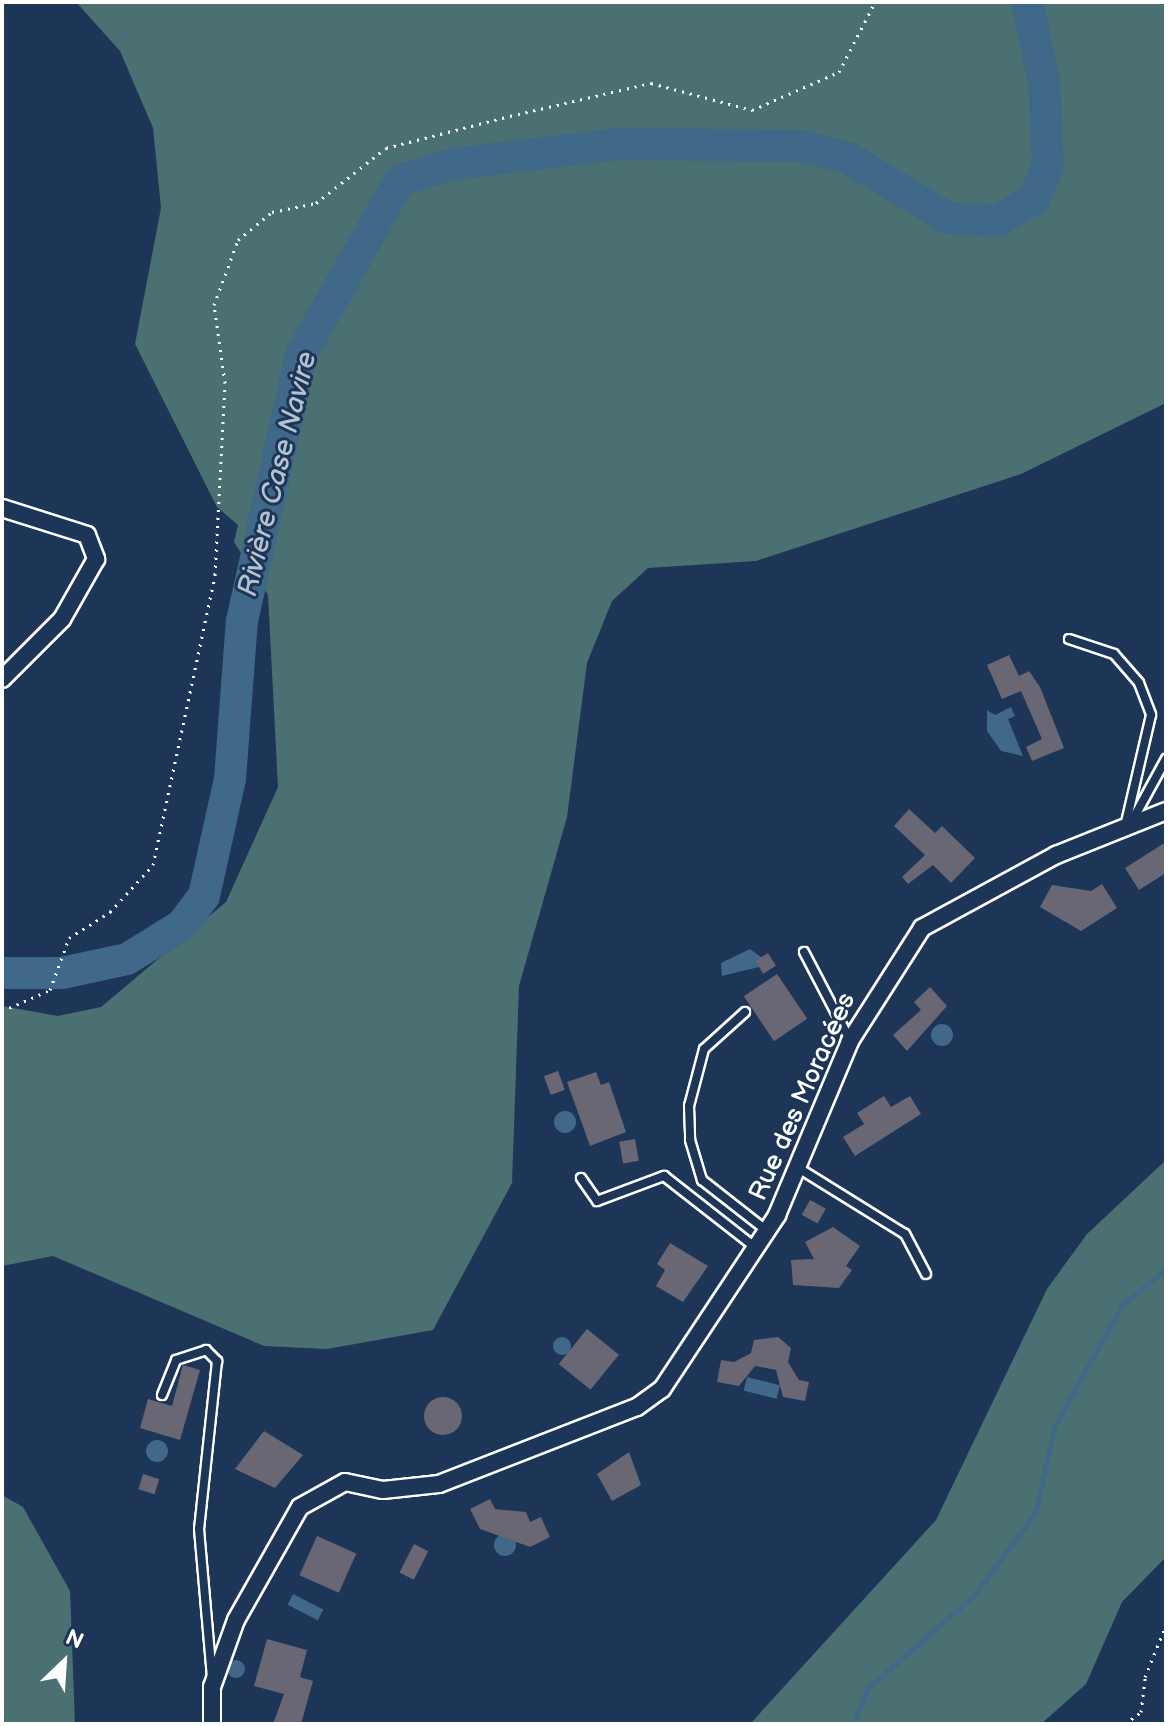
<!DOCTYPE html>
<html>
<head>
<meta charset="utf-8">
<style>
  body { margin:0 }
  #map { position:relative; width:1168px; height:1726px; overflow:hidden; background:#1d3557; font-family:"Balsamiq Sans",sans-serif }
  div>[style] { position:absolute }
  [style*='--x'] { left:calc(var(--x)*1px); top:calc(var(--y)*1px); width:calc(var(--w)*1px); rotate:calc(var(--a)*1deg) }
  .green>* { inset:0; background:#4b7072 }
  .water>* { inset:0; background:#406888; transform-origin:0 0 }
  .round { border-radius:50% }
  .stream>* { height:5px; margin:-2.5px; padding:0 2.5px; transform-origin:2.5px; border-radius:2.5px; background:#406888 }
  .river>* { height:32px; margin:-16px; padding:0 16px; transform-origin:16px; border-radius:16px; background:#406888 }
  .building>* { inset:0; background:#696773; transform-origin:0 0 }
  .path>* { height:3px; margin-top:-1.5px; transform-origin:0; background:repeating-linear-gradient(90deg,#fff 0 2px,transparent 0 8px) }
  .roads { filter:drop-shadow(2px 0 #fff) drop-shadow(-2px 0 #fff) drop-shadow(0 2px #fff) drop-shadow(0 -2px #fff) }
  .service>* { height:8px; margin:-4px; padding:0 4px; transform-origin:4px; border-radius:4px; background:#1d3557 }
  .minor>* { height:16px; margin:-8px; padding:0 8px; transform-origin:8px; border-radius:8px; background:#1d3557 }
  span { translate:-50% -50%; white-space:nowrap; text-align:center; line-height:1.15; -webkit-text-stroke:6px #1d3557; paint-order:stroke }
  .street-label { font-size:26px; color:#fff }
  .water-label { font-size:28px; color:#b3c3cf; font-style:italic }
  .frame { position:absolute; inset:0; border:4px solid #fff; pointer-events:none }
  .north { position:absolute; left:24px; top:1622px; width:80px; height:80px; -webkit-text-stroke:6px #1d3557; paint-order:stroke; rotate:25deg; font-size:22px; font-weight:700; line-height:32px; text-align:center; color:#fff }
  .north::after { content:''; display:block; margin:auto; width:28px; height:36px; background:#fff; clip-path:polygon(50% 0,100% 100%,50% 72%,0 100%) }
</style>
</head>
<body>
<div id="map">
  <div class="green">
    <i style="clip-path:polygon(76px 2px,1166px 2px,1166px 403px,1021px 474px,756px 561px,648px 568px,612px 601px,587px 663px,567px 817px,519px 986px,512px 1183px,433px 1330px,327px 1349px,264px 1346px,53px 1256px,2px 1266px,2px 1006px,58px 1016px,101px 1007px,226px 902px,278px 787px,268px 595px,234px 542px,238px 525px,217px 507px,135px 344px,161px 208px,153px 128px,120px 51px)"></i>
    <i style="clip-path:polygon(1166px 1160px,1166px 1557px,1122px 1602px,1086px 1684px,1041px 1724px,750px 1724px,936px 1520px,1047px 1289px,1087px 1234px)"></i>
    <i style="clip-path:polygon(2px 1495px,23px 1507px,70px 1591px,75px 1724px,2px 1724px)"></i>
  </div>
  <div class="water">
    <i style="clip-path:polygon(1011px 707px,1015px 716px,1008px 719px,1023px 756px,1001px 751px,987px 731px,987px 710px,995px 715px)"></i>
    <i style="clip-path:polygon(750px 949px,761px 957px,759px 967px,722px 976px,721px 963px)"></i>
    <i class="round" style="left:931px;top:1024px;width:22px;height:22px"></i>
    <i class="round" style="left:554px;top:1111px;width:22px;height:22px"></i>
    <i class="round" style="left:553px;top:1337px;width:18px;height:18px"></i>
    <i style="left:747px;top:1377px;width:34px;height:14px;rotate:14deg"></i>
    <i class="round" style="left:146px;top:1440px;width:22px;height:22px"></i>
    <i class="round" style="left:494px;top:1534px;width:22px;height:22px"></i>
    <i style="left:293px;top:1594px;width:34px;height:12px;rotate:27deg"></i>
    <i class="round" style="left:227px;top:1660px;width:18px;height:18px"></i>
  </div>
  <div class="stream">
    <i style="--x:853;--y:1724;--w:39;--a:-67"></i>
    <i style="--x:868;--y:1688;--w:142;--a:-41.3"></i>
    <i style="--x:975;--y:1594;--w:101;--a:-53.5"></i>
    <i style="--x:1035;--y:1513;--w:90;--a:-77.2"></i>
    <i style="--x:1055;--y:1425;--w:137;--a:-60.8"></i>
    <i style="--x:1122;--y:1305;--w:57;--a:-39.3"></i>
  </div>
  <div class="river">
    <i style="--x:2;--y:973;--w:60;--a:0"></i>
    <i style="--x:62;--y:973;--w:66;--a:-12.2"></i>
    <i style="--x:127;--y:959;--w:65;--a:-31.7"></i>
    <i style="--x:182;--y:925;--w:36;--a:-53"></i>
    <i style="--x:204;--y:896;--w:120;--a:-77.5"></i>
    <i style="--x:230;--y:779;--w:158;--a:-85.7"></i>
    <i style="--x:242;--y:621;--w:272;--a:-77.5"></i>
    <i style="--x:301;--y:355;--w:201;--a:-60.5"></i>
    <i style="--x:400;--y:180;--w:56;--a:-16.5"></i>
    <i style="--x:454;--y:164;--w:164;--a:-7"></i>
    <i style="--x:617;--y:144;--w:185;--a:0.6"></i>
    <i style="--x:802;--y:146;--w:48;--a:14.6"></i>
    <i style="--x:848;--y:158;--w:117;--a:31"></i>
    <i style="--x:948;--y:218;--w:49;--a:3.5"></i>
    <i style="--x:997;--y:221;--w:43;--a:-30.7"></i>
    <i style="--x:1034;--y:199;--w:36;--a:-67"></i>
    <i style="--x:1048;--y:166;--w:85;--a:-92.7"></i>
    <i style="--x:1044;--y:81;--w:81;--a:-102.1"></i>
  </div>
  <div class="building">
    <i style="clip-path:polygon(1009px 655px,1019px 676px,1029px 671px,1040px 687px,1064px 748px,1032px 761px,1026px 747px,1042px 739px,1021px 691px,1002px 699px,987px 665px)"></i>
    <i style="clip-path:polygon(909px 809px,935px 833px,942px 826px,975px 858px,951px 883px,933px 865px,908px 884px,902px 877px,925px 855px,894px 826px)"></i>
    <i style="clip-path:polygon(1166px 842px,1166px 873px,1139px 890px,1125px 868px)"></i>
    <i style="clip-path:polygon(1102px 884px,1117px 908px,1081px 931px,1040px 907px,1052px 885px,1091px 891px)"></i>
    <i style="left:768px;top:953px;width:15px;height:15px;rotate:58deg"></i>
    <i style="left:777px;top:974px;width:54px;height:40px;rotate:56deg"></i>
    <i style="clip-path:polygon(930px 987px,947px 1006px,907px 1051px,893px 1035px,921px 1010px,914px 1002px)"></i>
    <i style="left:558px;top:1071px;width:20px;height:15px;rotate:70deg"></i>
    <i style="clip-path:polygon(596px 1072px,601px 1085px,609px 1082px,626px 1132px,590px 1146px,567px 1082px)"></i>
    <i style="clip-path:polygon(884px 1096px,891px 1107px,910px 1096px,921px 1114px,855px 1156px,843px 1137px,864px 1124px,857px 1113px)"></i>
    <i style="left:635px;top:1139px;width:22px;height:16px;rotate:80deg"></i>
    <i style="left:810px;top:1200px;width:18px;height:17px;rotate:29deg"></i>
    <i style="clip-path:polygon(833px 1227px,860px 1246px,846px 1266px,852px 1270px,839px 1288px,793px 1285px,791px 1260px,814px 1259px,805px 1242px)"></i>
    <i style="clip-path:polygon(670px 1243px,708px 1266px,683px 1302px,656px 1286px,665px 1270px,657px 1264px)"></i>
    <i style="left:587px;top:1329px;width:41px;height:45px;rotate:39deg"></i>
    <i style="clip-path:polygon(778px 1337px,791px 1348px,788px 1362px,799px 1380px,809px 1382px,805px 1401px,783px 1397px,776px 1370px,755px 1366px,739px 1386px,717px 1382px,721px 1360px,734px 1362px,751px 1353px,754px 1340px)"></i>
    <i style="clip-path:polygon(183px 1365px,200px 1370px,180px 1440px,140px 1428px,148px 1399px,172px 1406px)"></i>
    <i class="round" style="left:424px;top:1397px;width:38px;height:38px"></i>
    <i style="clip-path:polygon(264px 1431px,303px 1455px,275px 1488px,235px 1469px)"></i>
    <i style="clip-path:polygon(629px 1452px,641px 1485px,612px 1501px,597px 1474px)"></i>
    <i style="left:143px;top:1474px;width:17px;height:16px;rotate:17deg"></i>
    <i style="clip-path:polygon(490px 1499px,495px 1509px,526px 1512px,530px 1522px,541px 1517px,550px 1537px,530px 1547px,480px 1529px,470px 1509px)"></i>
    <i style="left:317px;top:1536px;width:43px;height:43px;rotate:24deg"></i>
    <i style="left:414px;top:1544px;width:16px;height:32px;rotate:27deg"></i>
    <i style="clip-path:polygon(267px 1639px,307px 1650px,300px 1677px,313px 1681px,301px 1724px,273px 1724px,284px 1694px,254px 1686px)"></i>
  </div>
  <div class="path">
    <i style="--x:2;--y:1011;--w:52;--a:-23.6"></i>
    <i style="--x:50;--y:990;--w:55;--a:-69.9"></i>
    <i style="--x:69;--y:938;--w:49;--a:-32.4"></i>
    <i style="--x:110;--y:912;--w:64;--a:-47.5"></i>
    <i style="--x:153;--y:865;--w:297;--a:-77.9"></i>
    <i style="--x:215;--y:575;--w:192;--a:-87"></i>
    <i style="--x:225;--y:383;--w:79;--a:-98"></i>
    <i style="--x:214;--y:305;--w:69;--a:-69.7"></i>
    <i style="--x:238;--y:240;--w:44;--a:-39.5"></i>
    <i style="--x:272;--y:212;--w:45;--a:-11.6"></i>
    <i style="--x:316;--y:203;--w:89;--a:-38.2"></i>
    <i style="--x:386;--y:148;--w:128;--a:-14.5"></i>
    <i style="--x:510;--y:116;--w:145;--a:-13.2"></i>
    <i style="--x:651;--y:83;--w:105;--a:15"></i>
    <i style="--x:752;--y:110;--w:95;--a:-23.6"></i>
    <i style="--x:839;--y:72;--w:79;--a:-62.8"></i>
    <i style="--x:1125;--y:1724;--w:20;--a:-37"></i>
    <i style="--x:1141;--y:1712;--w:35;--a:-83"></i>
    <i style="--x:1145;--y:1677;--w:56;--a:-68"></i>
  </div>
  <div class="roads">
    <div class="service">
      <i style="--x:1069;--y:639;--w:47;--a:18.4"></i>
      <i style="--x:1114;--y:654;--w:38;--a:49"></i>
      <i style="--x:1139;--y:683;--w:34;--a:69"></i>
      <i style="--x:1151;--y:715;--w:115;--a:103.1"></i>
      <i style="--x:1132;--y:821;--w:71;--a:-61.3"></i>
      <i style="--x:804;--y:952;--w:99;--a:62.4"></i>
      <i style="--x:745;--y:1012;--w:55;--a:137.9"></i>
      <i style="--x:704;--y:1049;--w:59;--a:104.7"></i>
      <i style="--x:689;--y:1106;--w:34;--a:88"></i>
      <i style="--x:690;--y:1140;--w:42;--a:73.3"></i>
      <i style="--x:702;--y:1180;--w:83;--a:38.1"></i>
      <i style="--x:800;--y:1169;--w:123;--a:31.8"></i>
      <i style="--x:905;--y:1234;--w:45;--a:62.3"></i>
      <i style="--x:581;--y:1178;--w:28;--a:55"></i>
      <i style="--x:597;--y:1201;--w:72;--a:-20.5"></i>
      <i style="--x:664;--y:1176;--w:117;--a:38"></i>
      <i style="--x:162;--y:1395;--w:38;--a:-68"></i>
      <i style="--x:176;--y:1360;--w:32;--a:-18"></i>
      <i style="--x:206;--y:1350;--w:16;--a:45"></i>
      <i style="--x:217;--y:1361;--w:169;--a:96.1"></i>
      <i style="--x:199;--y:1529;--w:150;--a:85"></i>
    </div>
    <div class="minor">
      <i style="--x:2;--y:508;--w:89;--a:17.6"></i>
      <i style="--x:87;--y:535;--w:26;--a:69"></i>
      <i style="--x:96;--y:559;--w:69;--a:119.5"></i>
      <i style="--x:62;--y:619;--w:85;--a:135"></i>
      <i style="--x:212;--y:1724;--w:37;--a:-90"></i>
      <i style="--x:212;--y:1687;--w:71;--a:-70.3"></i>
      <i style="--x:236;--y:1620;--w:130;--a:-60.5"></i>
      <i style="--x:300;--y:1507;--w:51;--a:-29.1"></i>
      <i style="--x:345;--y:1482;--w:39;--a:12"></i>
      <i style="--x:383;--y:1490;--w:56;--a:-6.1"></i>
      <i style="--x:439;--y:1484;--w:212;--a:-21.3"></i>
      <i style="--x:637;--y:1407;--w:31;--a:-36"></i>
      <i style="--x:662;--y:1389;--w:209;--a:-56.5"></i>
      <i style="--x:777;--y:1215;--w:189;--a:-67.2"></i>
      <i style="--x:850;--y:1041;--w:134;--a:-57.5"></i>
      <i style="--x:922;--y:928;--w:153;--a:-28.6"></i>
      <i style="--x:1056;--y:855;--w:118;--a:-21.8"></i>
    </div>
  </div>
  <div class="street-label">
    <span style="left:803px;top:1097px;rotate:-66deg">Rue des Moracées</span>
  </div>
  <div class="water-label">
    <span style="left:278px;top:474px;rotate:-76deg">Rivière Case Navire</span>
  </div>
  <div class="frame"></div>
  <div class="north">N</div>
</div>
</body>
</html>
